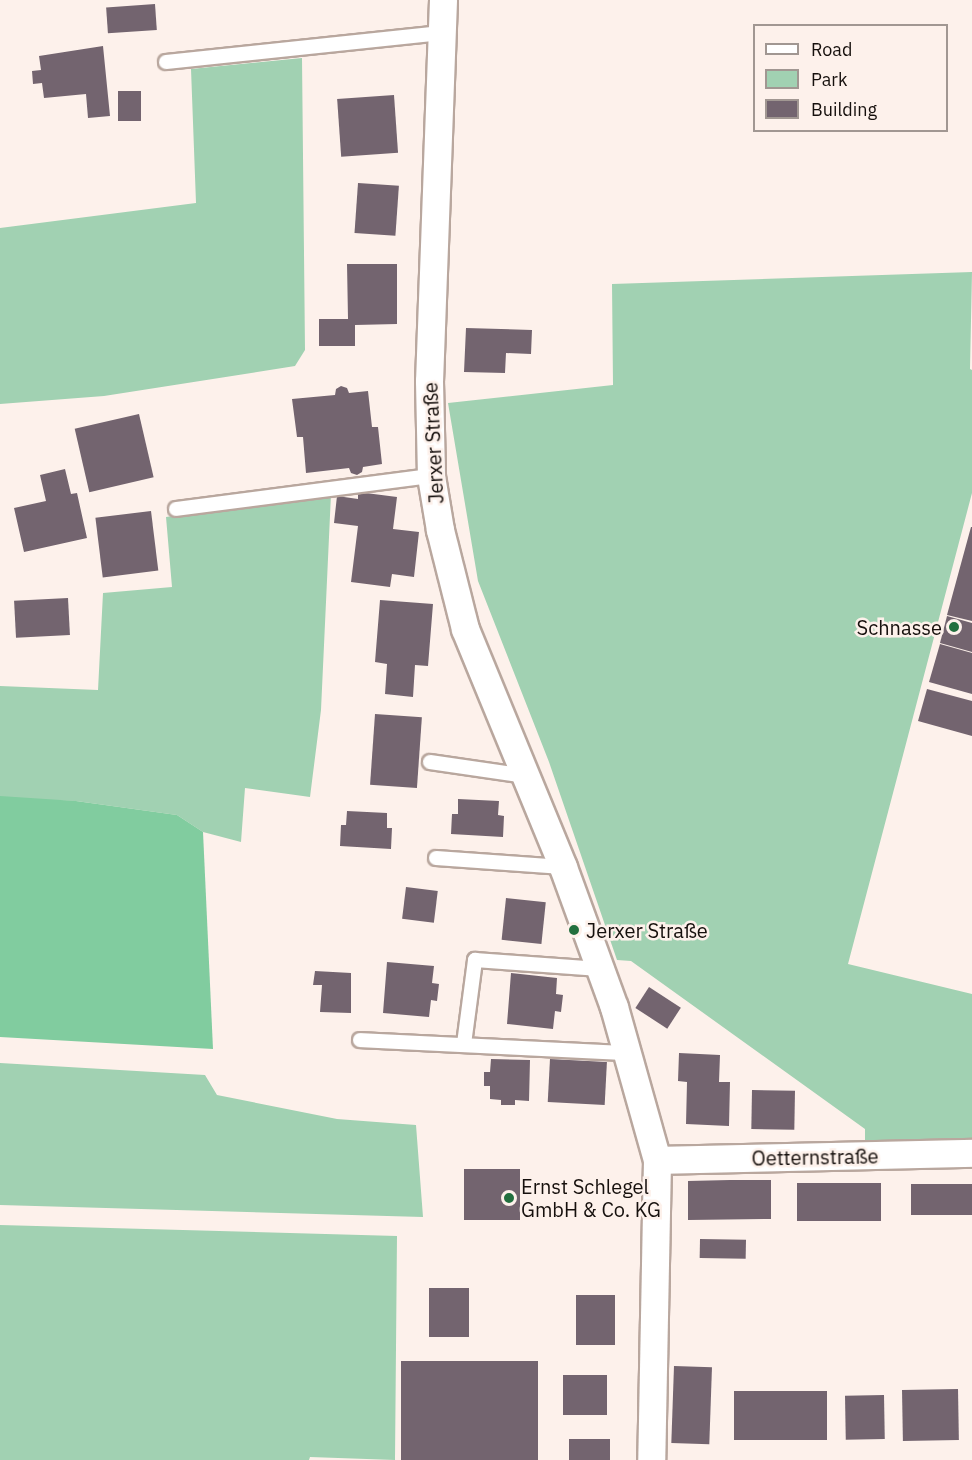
<!DOCTYPE html>
<html>
<head>
<meta charset="utf-8">
<style>
  body { margin:0 }
  #map { position:relative; width:972px; height:1460px; overflow:hidden; background:#fdf1eb; font-family:"IBM Plex Sans",sans-serif }
  div>[style] { position:absolute }
  [style*='--x'] { left:calc(var(--x)*1px); top:calc(var(--y)*1px); width:calc(var(--w)*1px); rotate:calc(var(--a)*1deg) }
  .green>* { inset:0; background:#a1d1b2 }
  .forest>* { inset:0; background:#81cc9f }
  .building>* { inset:0; background:#73646f; transform-origin:0 0 }
  .roads { filter:drop-shadow(2px 0 #b9a79e) drop-shadow(-2px 0 #b9a79e) drop-shadow(0 2px #b9a79e) drop-shadow(0 -2px #b9a79e) }
  .service>* { height:14px; margin:-7px; padding:0 7px; transform-origin:7px; border-radius:7px; background:#fff }
  .minor>* { height:27px; margin:-13.5px; padding:0 13.5px; transform-origin:13.5px; border-radius:13.5px; background:#fff }
  .dots>* { width:16px; height:16px; translate:-50% -50%; box-sizing:border-box; border:3px solid #fdf1eb; border-radius:50% }
  span { translate:-50% -50%; white-space:nowrap; text-align:center; line-height:1.15; -webkit-text-stroke:5px #fdf1eb; paint-order:stroke }
  .street-label { font-size:20px; color:#16100d }
  .poi-label { font-size:20px; color:#16100d }
  .right { translate:-100% -50%; text-align:right }
  .left { translate:0 -50%; text-align:left }
  .legend { position:absolute; left:753px; top:24px; width:195px; height:108px; box-sizing:border-box; background:#fdf1eb; border:2px solid #a19792; margin:0; padding:8px 10px; list-style:none; font-size:18px; color:#16100d }
  .legend li { display:flex; align-items:center; gap:12px; height:30px }
  .legend b { width:30px; border:2px solid #a19792 }
</style>
</head>
<body>
<div id="map">
  <div class="green">
    <i style="clip-path:polygon(302px 58px,305px 350px,295px 366px,104px 396px,0 404px,0 228px,196px 203px,191px 69px)"></i>
    <i style="clip-path:polygon(972px 272px,970px 369px,972px 370px,972px 493px,848px 964px,972px 994px,972px 1142px,865px 1144px,865px 1129px,631px 961px,617px 960px,549px 762px,478px 581px,448px 403px,613px 385px,612px 284px)"></i>
    <i style="clip-path:polygon(331px 494px,321px 710px,310px 797px,245px 788px,241px 842px,203px 832px,177px 815px,76px 801px,0 799px,0 686px,98px 690px,103px 593px,172px 587px,166px 517px)"></i>
    <i style="clip-path:polygon(0 1063px,205px 1075px,217px 1095px,337px 1119px,416px 1125px,423px 1217px,0 1205px)"></i>
    <i style="clip-path:polygon(0 1225px,397px 1236px,395px 1460px,310px 1457px,309px 1460px,0 1460px)"></i>
  </div>
  <div class="forest">
    <i style="clip-path:polygon(0 796px,76px 801px,177px 815px,203px 832px,213px 1049px,0 1037px)"></i>
  </div>
  <div class="building">
    <i style="left:155px;top:4px;width:26px;height:49px;rotate:86deg"></i>
    <i style="clip-path:polygon(103px 46px,110px 116px,88px 118px,86px 94px,44px 98px,42px 83px,33px 84px,32px 71px,41px 70px,39px 56px)"></i>
    <i style="left:118px;top:91px;width:23px;height:30px"></i>
    <i style="left:394px;top:95px;width:58px;height:57px;rotate:86deg"></i>
    <i style="left:358px;top:183px;width:41px;height:50px;rotate:4deg"></i>
    <i style="clip-path:polygon(347px 264px,397px 264px,397px 324px,355px 325px,355px 346px,319px 346px,319px 319px,348px 319px)"></i>
    <i style="clip-path:polygon(466px 328px,532px 330px,531px 354px,506px 353px,505px 373px,464px 372px)"></i>
    <i style="clip-path:polygon(341px 386px,347px 388px,349px 393px,368px 391px,372px 427px,378px 427px,382px 464px,363px 467px,362px 472px,357px 475px,351px 473px,349px 468px,306px 473px,303px 437px,297px 437px,292px 399px,335px 395px,336px 389px)"></i>
    <i style="left:139px;top:414px;width:65px;height:66px;rotate:77deg"></i>
    <i style="clip-path:polygon(65px 469px,71px 494px,77px 493px,87px 538px,24px 552px,14px 508px,46px 501px,40px 475px)"></i>
    <i style="clip-path:polygon(358px 492px,397px 497px,393px 529px,419px 532px,414px 577px,392px 574px,390px 587px,351px 582px,358px 526px,334px 523px,337px 496px,358px 499px)"></i>
    <i style="left:151px;top:511px;width:60px;height:56px;rotate:83deg"></i>
    <i style="clip-path:polygon(971px 527px,972px 527px,972px 621px,947px 615px)"></i>
    <i style="left:68px;top:598px;width:37px;height:54px;rotate:87deg"></i>
    <i style="clip-path:polygon(380px 600px,433px 604px,428px 666px,415px 665px,413px 697px,385px 694px,387px 664px,375px 662px)"></i>
    <i style="clip-path:polygon(947px 616px,972px 623px,972px 652px,940px 643px)"></i>
    <i style="clip-path:polygon(940px 644px,972px 653px,972px 694px,929px 682px)"></i>
    <i style="clip-path:polygon(927px 689px,972px 701px,972px 736px,918px 721px)"></i>
    <i style="left:375px;top:714px;width:47px;height:71px;rotate:4deg"></i>
    <i style="clip-path:polygon(458px 799px,499px 801px,498px 815px,504px 816px,503px 837px,451px 834px,452px 814px,458px 814px)"></i>
    <i style="clip-path:polygon(347px 811px,387px 813px,387px 828px,392px 828px,391px 849px,340px 846px,341px 825px,346px 825px)"></i>
    <i style="left:406px;top:887px;width:32px;height:32px;rotate:7deg"></i>
    <i style="left:506px;top:898px;width:40px;height:42px;rotate:6deg"></i>
    <i style="clip-path:polygon(387px 962px,434px 966px,432px 983px,439px 984px,437px 1001px,431px 1000px,429px 1017px,383px 1013px)"></i>
    <i style="clip-path:polygon(315px 971px,351px 973px,351px 1013px,320px 1012px,322px 985px,313px 985px)"></i>
    <i style="clip-path:polygon(511px 973px,557px 978px,556px 994px,563px 995px,561px 1012px,555px 1011px,553px 1029px,507px 1024px)"></i>
    <i style="left:649px;top:987px;width:38px;height:25px;rotate:33deg"></i>
    <i style="clip-path:polygon(679px 1053px,720px 1055px,719px 1082px,730px 1082px,729px 1126px,686px 1124px,687px 1082px,678px 1081px)"></i>
    <i style="clip-path:polygon(491px 1059px,530px 1060px,529px 1101px,515px 1100px,515px 1105px,501px 1105px,501px 1100px,490px 1099px,490px 1086px,484px 1086px,484px 1072px,490px 1072px)"></i>
    <i style="left:550px;top:1059px;width:57px;height:43px;rotate:3deg"></i>
    <i style="left:752px;top:1090px;width:43px;height:39px;rotate:1deg"></i>
    <i style="left:464px;top:1169px;width:56px;height:51px"></i>
    <i style="clip-path:polygon(730px 1180px,771px 1180px,771px 1219px,688px 1220px,688px 1181px)"></i>
    <i style="left:797px;top:1183px;width:84px;height:38px"></i>
    <i style="left:911px;top:1184px;width:61px;height:31px"></i>
    <i style="left:700px;top:1239px;width:46px;height:19px;rotate:1deg"></i>
    <i style="left:429px;top:1288px;width:40px;height:49px"></i>
    <i style="left:576px;top:1295px;width:39px;height:50px"></i>
    <i style="left:401px;top:1361px;width:137px;height:99px"></i>
    <i style="left:674px;top:1366px;width:38px;height:77px;rotate:2deg"></i>
    <i style="left:563px;top:1375px;width:44px;height:40px"></i>
    <i style="left:958px;top:1389px;width:51px;height:56px;rotate:89deg"></i>
    <i style="left:734px;top:1391px;width:93px;height:49px"></i>
    <i style="left:884px;top:1395px;width:44px;height:39px;rotate:89deg"></i>
    <i style="left:569px;top:1439px;width:41px;height:21px"></i>
  </div>
  <div class="roads">
    <div class="service">
      <i style="--x:166;--y:62;--w:277;--a:-6"></i>
      <i style="--x:176;--y:509;--w:257;--a:-7.4"></i>
      <i style="--x:430;--y:762;--w:97;--a:8.3"></i>
      <i style="--x:436;--y:858;--w:127;--a:4.1"></i>
      <i style="--x:360;--y:1040;--w:267;--a:2.8"></i>
      <i style="--x:464;--y:1044;--w:85;--a:-82.5"></i>
      <i style="--x:475;--y:960;--w:125;--a:4.1"></i>
    </div>
    <div class="minor">
      <i style="--x:443;--y:0;--w:381;--a:92.1"></i>
      <i style="--x:429;--y:381;--w:95;--a:88.8"></i>
      <i style="--x:431;--y:476;--w:55;--a:80.5"></i>
      <i style="--x:440;--y:530;--w:102;--a:75.8"></i>
      <i style="--x:465;--y:629;--w:257;--a:67.6"></i>
      <i style="--x:563;--y:867;--w:149;--a:70"></i>
      <i style="--x:614;--y:1007;--w:159;--a:74.3"></i>
      <i style="--x:657;--y:1160;--w:300;--a:91.1"></i>
      <i style="--x:657;--y:1160;--w:315;--a:-1.3"></i>
    </div>
  </div>
  <div class="dots">
    <i style="left:954px;top:627px;background:#226f3e"></i>
    <i style="left:574px;top:930px;background:#226f3e"></i>
    <i style="left:509px;top:1198px;background:#226f3e"></i>
  </div>
  <div class="street-label">
    <span style="left:433px;top:443px;rotate:-93deg">Jerxer Straße</span>
    <span style="left:815px;top:1157px;rotate:-1deg">Oetternstraße</span>
  </div>
  <div class="poi-label">
    <span class="right" style="left:942px;top:627px">Schnasse</span>
    <span class="left" style="left:586px;top:930px">Jerxer Straße</span>
    <span class="left" style="left:521px;top:1198px">Ernst Schlegel<br>GmbH &amp; Co. KG</span>
  </div>
  <ul class="legend">
  <li><b style="height:8px;background:#fff"></b>Road</li>
  <li><b style="height:16px;background:#a1d1b2"></b>Park</li>
  <li><b style="height:16px;background:#73646f"></b>Building</li>
  </ul>
</div>
</body>
</html>
